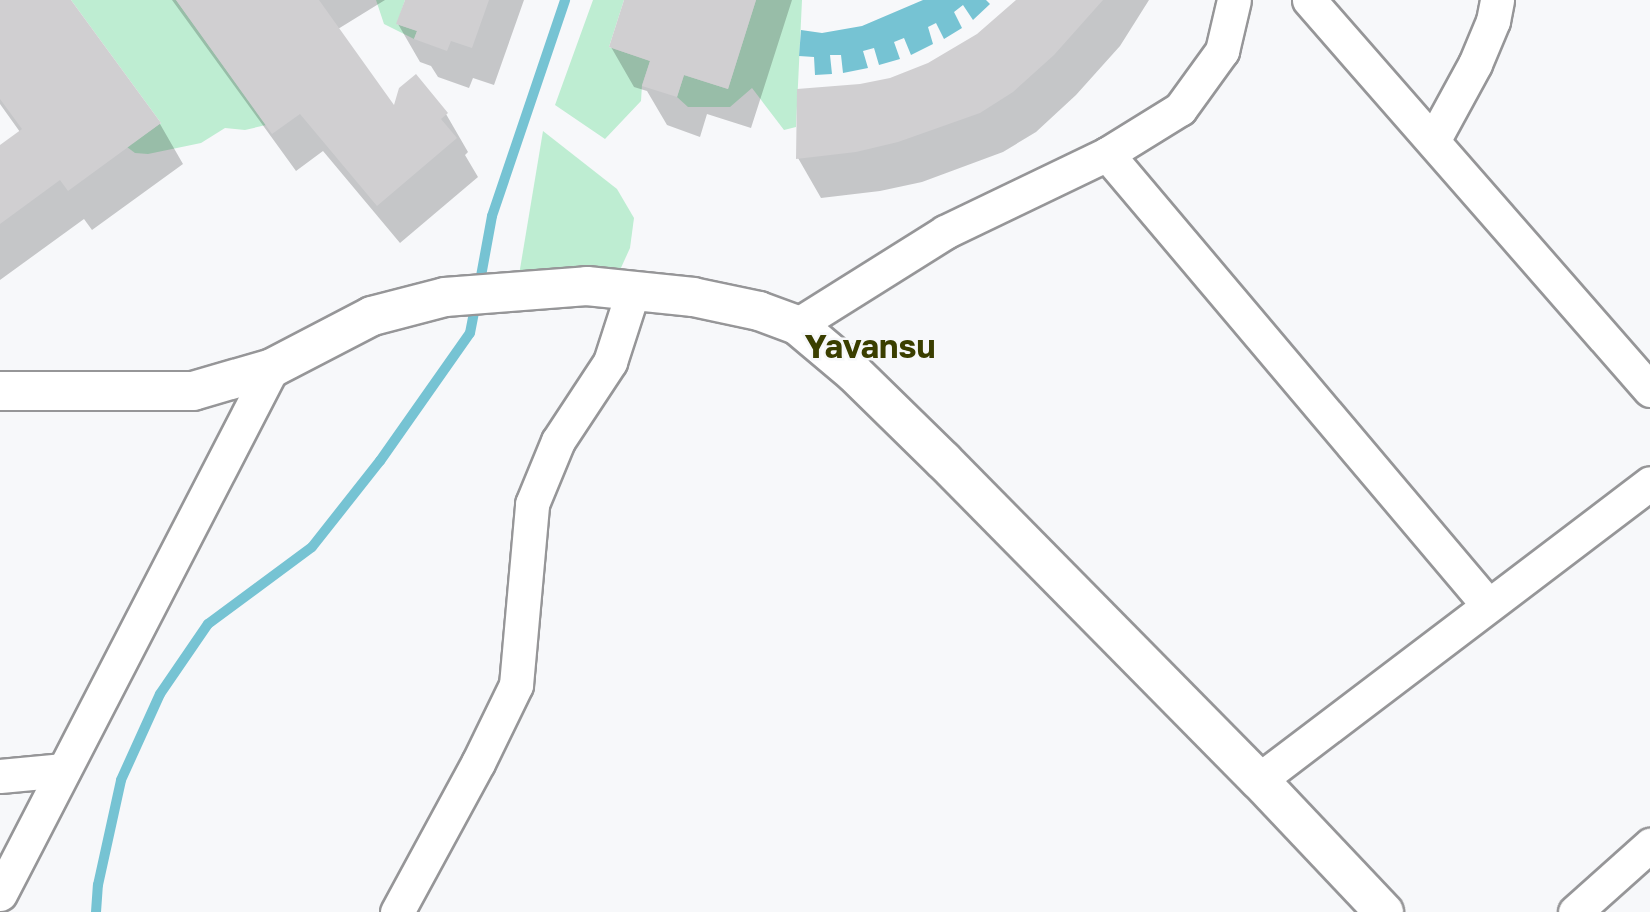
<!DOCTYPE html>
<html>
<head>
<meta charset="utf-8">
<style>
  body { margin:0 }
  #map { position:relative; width:1650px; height:912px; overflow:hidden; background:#f7f8fa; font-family:"Golos Text",sans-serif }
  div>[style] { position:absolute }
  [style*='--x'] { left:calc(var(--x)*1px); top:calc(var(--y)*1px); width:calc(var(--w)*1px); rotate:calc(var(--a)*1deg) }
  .green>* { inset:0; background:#beedd2 }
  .water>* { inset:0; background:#76c3d3 }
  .shadow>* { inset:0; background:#0003 }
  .stream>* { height:10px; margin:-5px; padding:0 5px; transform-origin:5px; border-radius:5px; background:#76c3d3 }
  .building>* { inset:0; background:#d0cfd1 }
  .roads { filter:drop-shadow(2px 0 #969698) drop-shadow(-2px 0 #969698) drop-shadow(0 2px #969698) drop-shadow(0 -2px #969698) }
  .minor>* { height:33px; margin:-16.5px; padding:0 16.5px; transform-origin:16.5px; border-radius:16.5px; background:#fff }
  .tertiary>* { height:38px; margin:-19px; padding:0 19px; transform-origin:19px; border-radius:19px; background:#fff }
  span { translate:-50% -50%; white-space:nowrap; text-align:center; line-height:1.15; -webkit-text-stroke:5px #f7f8fa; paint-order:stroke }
  .district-label { font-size:32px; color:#3a3e00; font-weight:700 }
</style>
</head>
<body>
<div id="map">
  <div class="green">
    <i style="clip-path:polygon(71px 0,176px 0,266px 125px,245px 130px,225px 128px,201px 143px,148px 154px,135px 153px,127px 147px,161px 123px)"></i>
    <i style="clip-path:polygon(376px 0,405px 0,397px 24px,417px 31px,414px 39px,384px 24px)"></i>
    <i style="clip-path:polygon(593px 0,624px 0,609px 47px,650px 61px,642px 85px,641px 101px,605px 139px,555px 105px)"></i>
    <i style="clip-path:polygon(756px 0,802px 0,796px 127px,784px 130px,752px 88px,730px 107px,688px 107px,677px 97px,684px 75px,728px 89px)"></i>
    <i style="clip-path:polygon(543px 131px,617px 189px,634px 218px,630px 248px,620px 270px,519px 275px)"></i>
  </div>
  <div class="water">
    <i style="clip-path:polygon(923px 0,986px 0,990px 4px,973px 20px,963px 5px,954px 12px,962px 28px,944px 39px,936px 23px,928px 27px,933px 44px,911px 55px,904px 38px,894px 42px,900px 59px,879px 65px,874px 48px,863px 51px,868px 68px,843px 73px,841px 55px,830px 55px,832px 74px,815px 75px,814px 57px,799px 56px,801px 30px,822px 33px,862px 26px)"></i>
  </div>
  <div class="shadow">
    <i style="clip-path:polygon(0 0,69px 0,160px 124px,183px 164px,92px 230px,84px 219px,0 280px,0 147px,20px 132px,0 104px)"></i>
    <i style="clip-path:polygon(172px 0,385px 0,338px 29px,395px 109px,446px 114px,468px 152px,465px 155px,478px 177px,400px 243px,323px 151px,296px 171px)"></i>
    <i style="clip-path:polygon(407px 0,524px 0,494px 85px,473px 78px,469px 88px,438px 77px,431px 66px,420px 62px,398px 24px)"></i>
    <i style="clip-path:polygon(626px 0,792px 0,751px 128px,707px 114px,700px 137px,667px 125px,647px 91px,634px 87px,611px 47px)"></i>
    <i style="clip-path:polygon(1018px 0,1149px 0,1120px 46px,1076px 95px,1036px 132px,1003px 152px,922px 182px,880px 191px,821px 198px,798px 158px,860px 86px,891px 79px,928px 65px,978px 36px)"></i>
  </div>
  <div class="stream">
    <i style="--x:479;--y:287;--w:72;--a:-79.6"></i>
    <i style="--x:492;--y:216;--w:228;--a:-71.3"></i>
    <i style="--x:96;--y:912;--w:27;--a:-86"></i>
    <i style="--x:98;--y:885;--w:107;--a:-77.6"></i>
    <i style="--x:121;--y:780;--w:94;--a:-65.6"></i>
    <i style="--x:160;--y:694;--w:85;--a:-55.6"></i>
    <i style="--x:208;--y:624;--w:129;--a:-36.5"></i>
    <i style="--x:312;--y:547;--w:110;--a:-51.7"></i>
    <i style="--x:380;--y:461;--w:156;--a:-54.9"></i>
    <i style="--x:470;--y:333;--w:32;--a:-79"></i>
  </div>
  <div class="building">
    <i style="clip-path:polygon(0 0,71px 0,161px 123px,68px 191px,60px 180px,0 224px,0 145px,22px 129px,0 99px)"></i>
    <i style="clip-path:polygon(176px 0,319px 0,394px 105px,399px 88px,416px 74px,448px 113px,441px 119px,457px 138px,377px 206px,300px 114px,272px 134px)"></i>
    <i style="clip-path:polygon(405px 0,489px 0,472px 48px,451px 41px,447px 51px,414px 39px,417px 31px,396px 24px)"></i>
    <i style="clip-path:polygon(624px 0,756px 0,728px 89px,684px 75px,677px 97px,642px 86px,650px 61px,609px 47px)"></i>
    <i style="clip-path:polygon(1016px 0,1103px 0,1054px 55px,1013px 92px,980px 113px,898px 142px,856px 152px,796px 159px,797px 89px,860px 84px,890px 78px,928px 63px,977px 34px)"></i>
  </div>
  <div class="roads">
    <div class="minor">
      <i style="--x:1309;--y:0;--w:518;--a:48.83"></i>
      <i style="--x:1433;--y:141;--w:88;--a:-61.4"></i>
      <i style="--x:1475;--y:64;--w:47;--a:-67.3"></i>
      <i style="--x:1493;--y:21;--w:21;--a:-79"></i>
      <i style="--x:1107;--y:154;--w:590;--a:49.81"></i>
      <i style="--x:797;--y:325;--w:175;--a:-32.1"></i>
      <i style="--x:945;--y:232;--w:180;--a:-25.7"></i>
      <i style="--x:1107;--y:154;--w:86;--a:-31.7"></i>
      <i style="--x:1180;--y:109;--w:72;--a:-54.1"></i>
      <i style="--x:1222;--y:51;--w:52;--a:-76.8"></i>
      <i style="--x:0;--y:776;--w:64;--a:-5.4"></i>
      <i style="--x:1259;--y:780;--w:491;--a:-37.2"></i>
      <i style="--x:0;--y:894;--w:592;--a:-62.66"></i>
      <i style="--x:397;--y:912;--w:170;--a:-61.5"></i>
      <i style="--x:478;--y:763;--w:87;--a:-64"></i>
      <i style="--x:516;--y:685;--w:182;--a:-84.9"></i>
      <i style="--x:532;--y:504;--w:68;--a:-67.6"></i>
      <i style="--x:558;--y:441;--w:95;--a:-56.6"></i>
      <i style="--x:610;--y:362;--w:75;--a:-72.1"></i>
      <i style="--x:1575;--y:912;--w:101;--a:-41.8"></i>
    </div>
    <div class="tertiary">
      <i style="--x:0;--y:391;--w:193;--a:0"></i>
      <i style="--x:193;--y:391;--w:82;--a:-16.2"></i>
      <i style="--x:272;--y:368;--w:113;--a:-27.5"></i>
      <i style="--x:372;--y:316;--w:75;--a:-14.6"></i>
      <i style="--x:445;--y:297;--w:142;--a:-4.4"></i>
      <i style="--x:587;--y:286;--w:107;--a:5.9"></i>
      <i style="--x:693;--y:297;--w:67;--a:12"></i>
      <i style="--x:759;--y:311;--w:40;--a:20.2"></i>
      <i style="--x:797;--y:325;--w:75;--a:40.1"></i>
      <i style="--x:854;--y:373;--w:126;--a:44.4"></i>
      <i style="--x:944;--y:461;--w:448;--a:45.4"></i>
      <i style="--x:1259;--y:780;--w:182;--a:46.6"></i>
    </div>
  </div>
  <div class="district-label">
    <span style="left:870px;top:346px">Yavansu</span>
  </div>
</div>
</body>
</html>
